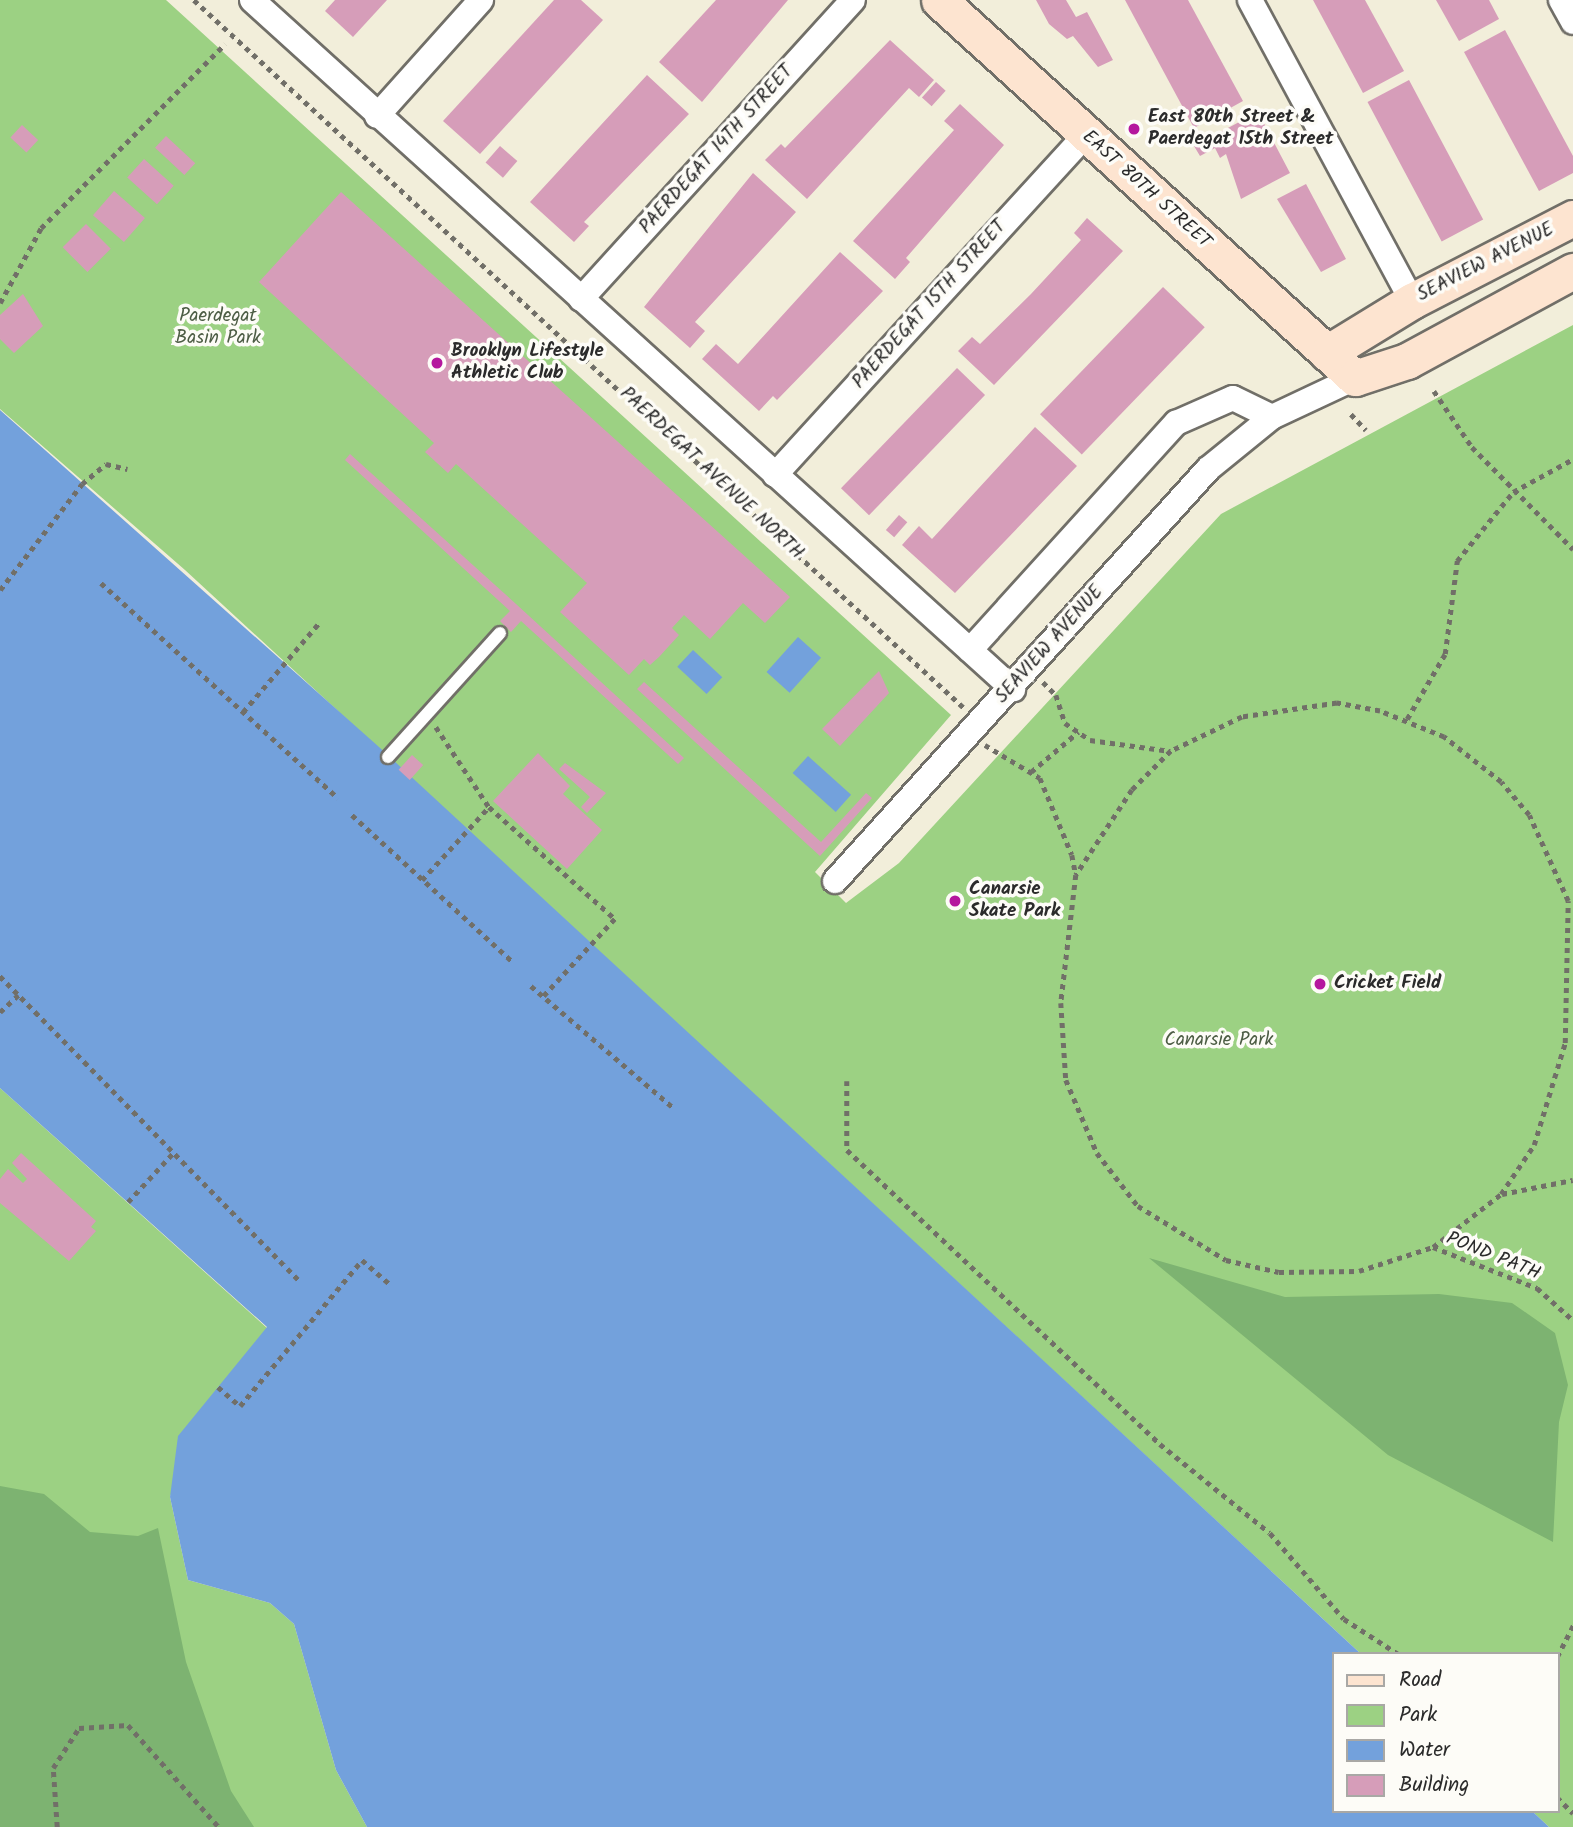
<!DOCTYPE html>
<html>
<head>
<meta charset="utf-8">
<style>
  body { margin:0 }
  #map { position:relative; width:1573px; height:1827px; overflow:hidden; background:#f2eeda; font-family:Kalam,sans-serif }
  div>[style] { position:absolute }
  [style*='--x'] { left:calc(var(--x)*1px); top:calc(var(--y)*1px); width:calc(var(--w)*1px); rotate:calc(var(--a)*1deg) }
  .green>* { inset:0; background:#9cd183 }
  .forest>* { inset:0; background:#7db371 }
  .water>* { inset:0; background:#73a1dc; transform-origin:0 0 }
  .building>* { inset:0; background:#d69db9; transform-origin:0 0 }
  .path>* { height:4.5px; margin-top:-2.25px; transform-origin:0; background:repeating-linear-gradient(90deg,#716f68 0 5px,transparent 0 10px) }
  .roads { filter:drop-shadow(2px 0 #716f68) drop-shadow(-2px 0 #716f68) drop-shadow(0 2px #716f68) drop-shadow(0 -2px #716f68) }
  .lane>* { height:12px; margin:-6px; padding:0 6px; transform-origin:6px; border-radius:6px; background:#fff }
  .street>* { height:24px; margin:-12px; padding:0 12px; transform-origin:12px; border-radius:12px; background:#fff }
  .secondary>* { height:35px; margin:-17.5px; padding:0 17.5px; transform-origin:17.5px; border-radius:17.5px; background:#fde4d0 }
  .dots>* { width:19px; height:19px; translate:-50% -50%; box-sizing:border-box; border:4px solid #fdfcf7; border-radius:50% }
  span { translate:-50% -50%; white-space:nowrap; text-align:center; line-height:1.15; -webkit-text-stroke:7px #fdfcf7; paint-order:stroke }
  .poi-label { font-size:19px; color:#2b2b2b; font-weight:700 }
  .left { translate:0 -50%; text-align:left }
  .street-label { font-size:19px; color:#2b2b2b }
  .park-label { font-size:19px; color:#4d5d45 }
  .legend { position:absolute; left:1332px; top:1652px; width:228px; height:161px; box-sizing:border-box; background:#fdfcf7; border:2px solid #a9a8a5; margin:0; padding:9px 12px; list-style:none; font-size:21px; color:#2b2b2b }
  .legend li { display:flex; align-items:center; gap:14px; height:35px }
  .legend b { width:35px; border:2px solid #a9a8a5 }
</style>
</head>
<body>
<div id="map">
  <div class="green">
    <i style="clip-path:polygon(0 0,166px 0,951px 715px,815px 872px,846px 903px,899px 863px,1221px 514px,1573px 325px,1573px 1827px,1549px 1827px,1532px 1811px,1557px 1811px,1557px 1654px,1361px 1654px,185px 570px,0 409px)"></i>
    <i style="clip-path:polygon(0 1088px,267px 1328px,189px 1443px,170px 1497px,188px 1580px,270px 1603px,294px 1624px,336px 1770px,367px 1827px,0 1827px)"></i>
  </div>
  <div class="forest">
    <i style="clip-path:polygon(1149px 1258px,1285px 1297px,1439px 1294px,1512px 1303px,1555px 1333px,1568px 1385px,1559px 1422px,1553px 1542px,1388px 1455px)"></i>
    <i style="clip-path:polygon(0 1486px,44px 1494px,90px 1532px,138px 1536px,158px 1528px,186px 1662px,231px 1791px,254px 1827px,0 1827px)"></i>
  </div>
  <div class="water">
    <i style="clip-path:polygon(0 410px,379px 747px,1361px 1654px,1333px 1654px,1333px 1811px,1532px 1811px,1549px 1827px,367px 1827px,336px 1770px,294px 1624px,270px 1603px,188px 1580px,170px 1497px,178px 1436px,267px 1327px,0 1088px)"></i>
    <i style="left:798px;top:637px;width:31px;height:47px;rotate:42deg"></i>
    <i style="left:693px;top:650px;width:40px;height:23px;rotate:43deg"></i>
    <i style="left:808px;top:756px;width:58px;height:23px;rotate:42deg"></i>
  </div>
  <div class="building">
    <i style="clip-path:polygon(335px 0,387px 0,353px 37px,325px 11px)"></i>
    <i style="clip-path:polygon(554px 0,581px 0,603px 20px,480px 154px,443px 121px)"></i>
    <i style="clip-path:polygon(716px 0,788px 0,702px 102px,659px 62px)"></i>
    <i style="clip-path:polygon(1036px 0,1066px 0,1076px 17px,1087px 12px,1113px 60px,1098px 67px,1073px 36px,1067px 39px,1049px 24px)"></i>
    <i style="clip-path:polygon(1125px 0,1188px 0,1243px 101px,1194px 128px)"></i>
    <i style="clip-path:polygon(1313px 0,1365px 0,1404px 71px,1363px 93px)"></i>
    <i style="clip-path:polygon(1436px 0,1489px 0,1499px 19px,1459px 41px)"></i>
    <i style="clip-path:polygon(1505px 30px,1573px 156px,1573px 173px,1539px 191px,1464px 52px)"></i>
    <i style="clip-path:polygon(890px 40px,934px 80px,919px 97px,909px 88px,807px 199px,765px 160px,781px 144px,785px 148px)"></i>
    <i style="clip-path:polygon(647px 75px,689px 114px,584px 222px,589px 226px,574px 242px,530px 202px)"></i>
    <i style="left:1409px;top:80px;width:158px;height:47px;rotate:62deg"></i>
    <i style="left:936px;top:82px;width:13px;height:21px;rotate:42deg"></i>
    <i style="clip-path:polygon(960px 104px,1004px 145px,906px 258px,910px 262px,895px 279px,853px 241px,954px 130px,944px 121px)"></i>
    <i style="clip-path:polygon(1258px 112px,1290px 173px,1241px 199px,1226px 154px,1220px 158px,1215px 148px,1200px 156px,1194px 146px)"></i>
    <i style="left:22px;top:125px;width:22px;height:17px;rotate:43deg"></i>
    <i style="left:166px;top:136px;width:40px;height:16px;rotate:43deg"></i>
    <i style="left:500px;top:146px;width:23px;height:22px;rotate:41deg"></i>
    <i style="left:144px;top:159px;width:40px;height:25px;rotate:42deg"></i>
    <i style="clip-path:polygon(753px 173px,796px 212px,695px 322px,705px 331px,690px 348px,644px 307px)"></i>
    <i style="clip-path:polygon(1306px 184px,1346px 259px,1321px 272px,1277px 199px)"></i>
    <i style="left:114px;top:191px;width:41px;height:32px;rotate:41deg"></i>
    <i style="clip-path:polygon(341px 192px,790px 597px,765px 623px,743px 603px,710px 639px,684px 615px,672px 628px,679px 635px,659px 657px,650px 665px,644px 659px,629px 675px,560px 612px,587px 583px,456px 464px,448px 473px,425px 452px,434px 443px,259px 282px)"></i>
    <i style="clip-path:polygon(1087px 218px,1123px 251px,994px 385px,958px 351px,972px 337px,980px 344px,1031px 294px,1081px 240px,1074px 233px)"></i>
    <i style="left:86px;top:224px;width:35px;height:33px;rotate:45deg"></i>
    <i style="clip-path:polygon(840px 252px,883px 291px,777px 400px,773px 396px,759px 411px,702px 359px,716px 344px,738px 364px)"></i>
    <i style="left:1163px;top:287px;width:58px;height:177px;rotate:44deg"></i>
    <i style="clip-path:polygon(23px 294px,43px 326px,14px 353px,0 339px,0 315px)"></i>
    <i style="left:957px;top:368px;width:39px;height:167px;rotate:44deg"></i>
    <i style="clip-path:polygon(1035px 427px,1077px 466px,955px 593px,902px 545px,919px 526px,932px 539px)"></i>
    <i style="clip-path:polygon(350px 454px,516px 604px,684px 758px,678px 764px,521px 621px,511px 632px,500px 621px,510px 611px,345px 460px)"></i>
    <i style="left:899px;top:515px;width:11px;height:20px;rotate:41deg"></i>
    <i style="clip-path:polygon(879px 671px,889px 693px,840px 746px,822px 729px)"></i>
    <i style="clip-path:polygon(644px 682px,821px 842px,866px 793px,872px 798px,820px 856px,637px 689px)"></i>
    <i style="clip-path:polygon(538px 753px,570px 786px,563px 794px,602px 830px,567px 869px,493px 801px)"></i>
    <i style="left:412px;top:755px;width:15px;height:20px;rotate:42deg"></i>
    <i style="clip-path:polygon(565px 763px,606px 793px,587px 813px,581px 807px,590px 797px,559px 769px)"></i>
    <i style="clip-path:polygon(21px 1153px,96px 1221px,91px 1227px,96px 1231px,69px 1261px,0 1203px,0 1179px,8px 1169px,23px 1183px,27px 1179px,12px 1163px)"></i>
  </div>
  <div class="path">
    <i style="--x:194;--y:0;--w:1045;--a:42.59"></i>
    <i style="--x:0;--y:303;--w:85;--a:-61.3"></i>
    <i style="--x:41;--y:228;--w:260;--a:-45"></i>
    <i style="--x:1434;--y:391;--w:68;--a:55.8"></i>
    <i style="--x:1472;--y:447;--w:144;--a:45.3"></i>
    <i style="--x:1351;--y:414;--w:22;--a:47"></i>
    <i style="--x:101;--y:583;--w:320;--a:42.2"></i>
    <i style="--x:0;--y:590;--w:134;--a:-52.3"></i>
    <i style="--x:82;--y:484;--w:31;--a:-40"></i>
    <i style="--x:106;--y:464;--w:22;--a:13"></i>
    <i style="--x:1043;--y:682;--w:18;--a:45"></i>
    <i style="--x:1056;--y:695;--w:29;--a:72"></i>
    <i style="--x:1065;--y:723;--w:30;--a:34"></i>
    <i style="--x:1090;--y:740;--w:81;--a:7.8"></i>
    <i style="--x:243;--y:712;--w:118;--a:-49.5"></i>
    <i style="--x:1407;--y:719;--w:75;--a:-59.7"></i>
    <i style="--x:1445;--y:654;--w:94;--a:-82.6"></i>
    <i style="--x:1457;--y:561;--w:89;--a:-50.9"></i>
    <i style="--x:1513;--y:492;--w:68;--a:-28.8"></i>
    <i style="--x:436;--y:727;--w:96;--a:56.5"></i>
    <i style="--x:489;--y:807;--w:169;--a:41.6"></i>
    <i style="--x:615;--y:919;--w:105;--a:132.7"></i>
    <i style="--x:985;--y:745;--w:64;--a:31"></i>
    <i style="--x:1040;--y:778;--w:83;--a:67.4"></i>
    <i style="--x:1072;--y:855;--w:20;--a:79"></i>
    <i style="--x:1076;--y:875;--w:129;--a:96.7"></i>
    <i style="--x:1061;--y:1003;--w:77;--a:86.3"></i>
    <i style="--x:1066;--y:1080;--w:79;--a:67"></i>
    <i style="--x:1097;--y:1153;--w:67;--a:52.3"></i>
    <i style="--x:1138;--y:1206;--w:103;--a:31.5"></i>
    <i style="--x:1226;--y:1260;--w:54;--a:12.8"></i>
    <i style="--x:1279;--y:1272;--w:80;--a:-0.7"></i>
    <i style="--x:1359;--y:1271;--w:78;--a:-18"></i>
    <i style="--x:1433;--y:1247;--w:86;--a:-37.9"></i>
    <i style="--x:1501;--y:1194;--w:59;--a:-56"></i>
    <i style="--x:1534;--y:1145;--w:107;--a:-73.1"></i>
    <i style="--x:1565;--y:1043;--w:142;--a:-88.8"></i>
    <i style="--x:1568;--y:901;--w:94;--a:-114.4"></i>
    <i style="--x:1529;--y:815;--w:43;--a:-130.3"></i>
    <i style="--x:1501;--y:782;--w:73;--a:-141.7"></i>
    <i style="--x:1444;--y:737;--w:69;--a:-157.9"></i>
    <i style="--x:1380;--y:711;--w:44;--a:-169.5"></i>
    <i style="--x:1337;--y:703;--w:96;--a:171.6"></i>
    <i style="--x:1242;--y:717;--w:79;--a:154.4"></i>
    <i style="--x:1171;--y:751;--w:55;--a:135"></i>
    <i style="--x:1132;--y:790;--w:102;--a:123.4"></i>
    <i style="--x:1031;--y:772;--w:62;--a:-40.4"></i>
    <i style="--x:352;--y:815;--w:219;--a:42.4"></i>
    <i style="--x:422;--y:880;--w:99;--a:-47.5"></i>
    <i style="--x:0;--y:976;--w:428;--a:45.5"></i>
    <i style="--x:531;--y:986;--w:188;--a:40.5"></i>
    <i style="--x:0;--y:1012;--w:25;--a:-43"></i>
    <i style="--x:847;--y:1081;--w:69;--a:90"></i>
    <i style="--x:847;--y:1150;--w:429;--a:43.2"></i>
    <i style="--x:1160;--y:1444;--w:141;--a:39"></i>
    <i style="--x:1270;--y:1533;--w:113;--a:49.3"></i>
    <i style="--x:1344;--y:1619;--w:64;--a:32.9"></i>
    <i style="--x:1502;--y:1194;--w:72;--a:-11.2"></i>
    <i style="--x:128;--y:1202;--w:68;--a:-47.4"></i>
    <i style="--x:1433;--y:1247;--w:112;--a:21.5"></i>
    <i style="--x:1537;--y:1288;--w:48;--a:41.6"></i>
    <i style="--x:218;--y:1387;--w:29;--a:41"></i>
    <i style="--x:240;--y:1406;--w:190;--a:-50.1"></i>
    <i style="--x:362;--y:1260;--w:37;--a:41"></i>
    <i style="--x:1557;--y:1657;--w:36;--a:-63"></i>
    <i style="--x:1557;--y:1797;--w:23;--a:45"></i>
    <i style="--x:57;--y:1827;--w:59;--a:-93.9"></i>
    <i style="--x:53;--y:1768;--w:48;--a:-57"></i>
    <i style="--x:79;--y:1728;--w:49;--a:-3.5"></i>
    <i style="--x:128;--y:1725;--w:137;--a:48.3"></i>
  </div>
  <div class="roads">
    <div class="lane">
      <i style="--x:388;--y:757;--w:167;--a:-47.9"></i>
    </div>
    <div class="street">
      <i style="--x:252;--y:0;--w:1027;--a:42.16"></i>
      <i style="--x:1250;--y:0;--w:342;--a:61.7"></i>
      <i style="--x:1561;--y:0;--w:25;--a:61"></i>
      <i style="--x:377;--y:116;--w:156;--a:-48.1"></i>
      <i style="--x:581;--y:299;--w:404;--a:-47.7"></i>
      <i style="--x:775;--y:475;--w:460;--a:-47.6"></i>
      <i style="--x:970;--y:650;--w:307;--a:-47.8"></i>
      <i style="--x:1176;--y:423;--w:62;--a:-23.7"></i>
      <i style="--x:1233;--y:398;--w:43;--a:26"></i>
      <i style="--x:835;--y:881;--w:556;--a:-47.84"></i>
      <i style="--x:1208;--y:469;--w:82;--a:-39.1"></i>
      <i style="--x:1272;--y:417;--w:92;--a:-25.2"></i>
    </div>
    <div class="secondary">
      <i style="--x:939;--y:0;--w:562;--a:42.26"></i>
      <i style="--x:1355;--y:378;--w:55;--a:-18.1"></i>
      <i style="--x:1407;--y:361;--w:189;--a:-28.5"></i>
      <i style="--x:1327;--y:353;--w:100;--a:-31.5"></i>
      <i style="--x:1412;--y:301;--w:181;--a:-27.3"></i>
    </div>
  </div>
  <div class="dots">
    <i style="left:1134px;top:129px;background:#b5179e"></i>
    <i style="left:437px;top:363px;background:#b5179e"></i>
    <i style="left:955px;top:901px;background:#b5179e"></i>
    <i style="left:1320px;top:984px;background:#b5179e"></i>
  </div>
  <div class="poi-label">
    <span class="left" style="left:1148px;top:129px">East 80th Street &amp;<br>Paerdegat 15th Street</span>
    <span class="left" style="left:451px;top:363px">Brooklyn Lifestyle<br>Athletic Club</span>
    <span class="left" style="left:969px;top:901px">Canarsie<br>Skate Park</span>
    <span class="left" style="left:1334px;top:984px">Cricket Field</span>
  </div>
  <div class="street-label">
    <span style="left:717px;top:150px;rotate:-48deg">PAERDEGAT 14TH STREET</span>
    <span style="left:1146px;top:190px;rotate:42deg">EAST 80TH STREET</span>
    <span style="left:1486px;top:263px;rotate:-27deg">SEAVIEW AVENUE</span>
    <span style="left:930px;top:305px;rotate:-48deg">PAERDEGAT 15TH STREET</span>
    <span style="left:711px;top:474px;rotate:43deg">PAERDEGAT AVENUE NORTH</span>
    <span style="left:1050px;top:645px;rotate:-48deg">SEAVIEW AVENUE</span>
    <span style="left:1493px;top:1257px;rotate:22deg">POND PATH</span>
  </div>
  <div class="park-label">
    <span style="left:218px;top:328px">Paerdegat<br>Basin Park</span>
    <span style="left:1219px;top:1041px">Canarsie Park</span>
  </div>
  <ul class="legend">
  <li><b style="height:9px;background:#fde4d0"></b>Road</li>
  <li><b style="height:19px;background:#9cd183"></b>Park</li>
  <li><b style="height:19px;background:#73a1dc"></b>Water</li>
  <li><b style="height:19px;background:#d69db9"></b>Building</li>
  </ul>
</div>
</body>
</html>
